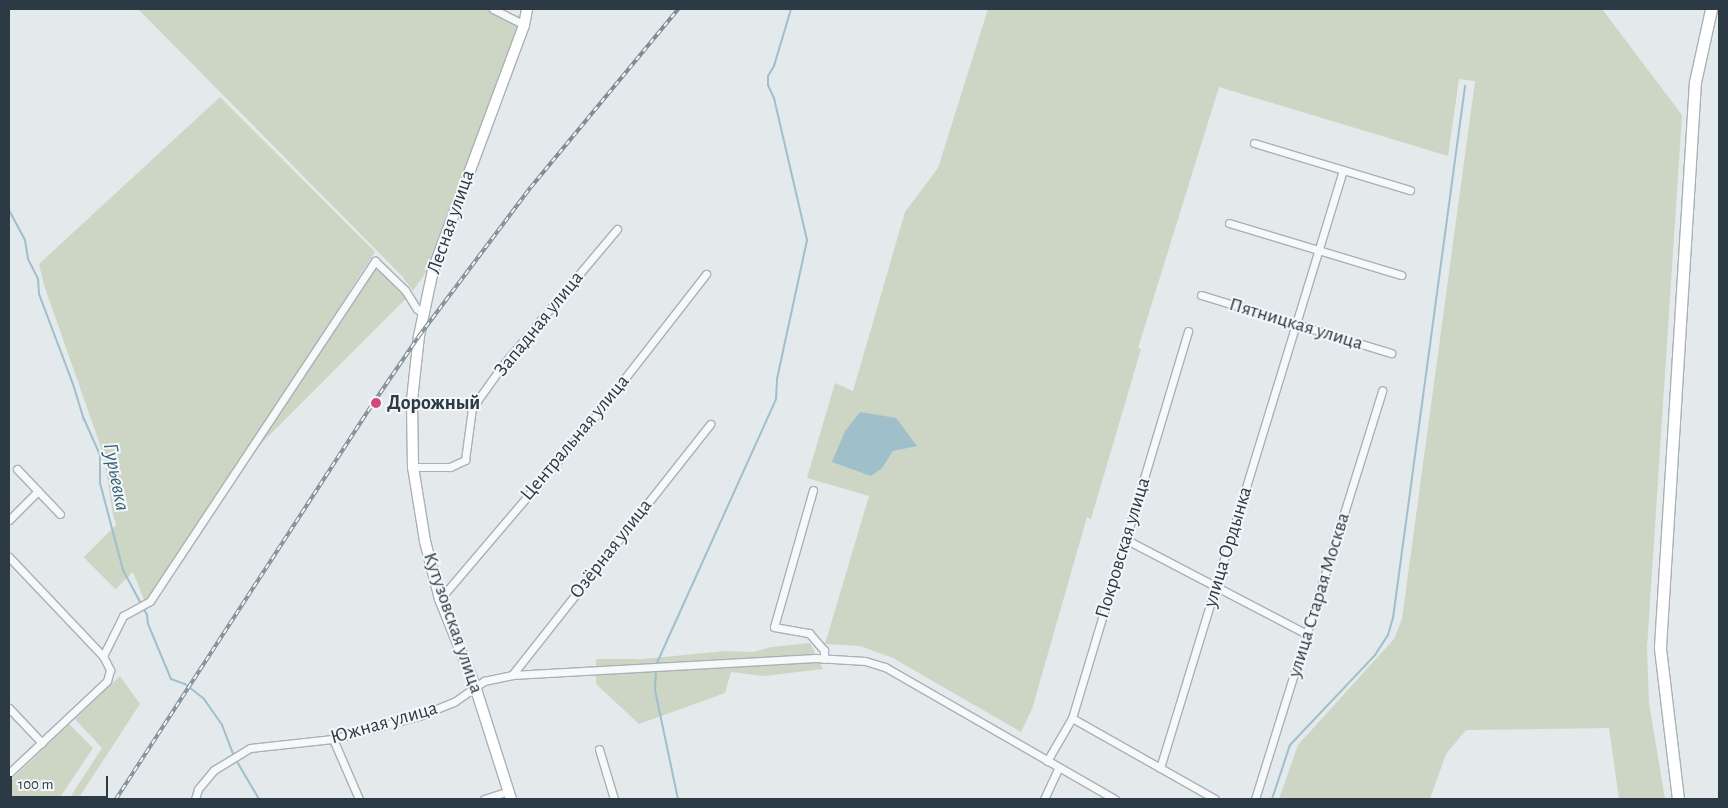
<!DOCTYPE html>
<html>
<head>
<meta charset="utf-8">
<style>
  body { margin:0 }
  #map { position:relative; width:1728px; height:808px; overflow:hidden; background:#e4e9ec; font-family:"Alegreya Sans",sans-serif }
  div>[style] { position:absolute }
  [style*='--x'] { left:calc(var(--x)*1px); top:calc(var(--y)*1px); width:calc(var(--w)*1px); rotate:calc(var(--a)*1deg) }
  .green>* { inset:0; background:#cdd5c5; transform-origin:0 0 }
  .water>* { inset:0; background:#9fbfcb }
  .stream>* { height:2px; margin:-1px; padding:0 1px; transform-origin:1px; border-radius:1px; background:#9fbfcb }
  .roads { filter:drop-shadow(1px 0 #a9b1b6) drop-shadow(-1px 0 #a9b1b6) drop-shadow(0 1px #a9b1b6) drop-shadow(0 -1px #a9b1b6) }
  .street>* { height:7px; margin:-3.5px; padding:0 3.5px; transform-origin:3.5px; border-radius:3.5px; background:#f7f8fa }
  .secondary>* { height:10px; margin:-5px; padding:0 5px; transform-origin:5px; border-radius:5px; background:#fff }
  .primary>* { height:11px; margin:-5.5px; padding:0 5.5px; transform-origin:5.5px; border-radius:5.5px; background:#fff }
  .rail>* { height:4px; margin-top:-2px; transform-origin:0; background:repeating-linear-gradient(90deg,#f4f7f9 0 5.5px,#7d8c95 0 11px); box-sizing:border-box; border-block:1px solid #7d8c95 }
  .dots>* { width:14px; height:14px; translate:-50% -50%; box-sizing:border-box; border:2px solid #f4f7f9; border-radius:50% }
  span { translate:-50% -50%; white-space:nowrap; text-align:center; line-height:1.15; -webkit-text-stroke:4px #f4f7f9; paint-order:stroke }
  .street-label { font-size:20px; color:#2b3a44 }
  .poi-label { font-size:20px; color:#2b3a44; font-weight:700 }
  .left { translate:0 -50%; text-align:left }
  .water-label { font-size:21px; color:#356378; font-style:italic }
  .frame { position:absolute; inset:0; border:10px solid #2b3a44; pointer-events:none }
  .scale { position:absolute; left:10px; top:776px; width:98px; height:22px; box-sizing:border-box; border:2px solid #2b3a44; border-top:0; padding-left:6px; font-size:15px; line-height:18px; white-space:nowrap; color:#2b3a44; -webkit-text-stroke:4px #f4f7f9; paint-order:stroke }
</style>
</head>
<body>
<div id="map">
  <div class="green">
    <i style="clip-path:polygon(138px 9px,490px 9px,519px 16px,502px 84px,434px 261px,413px 291px,402px 276px)"></i>
    <i style="clip-path:polygon(988px 9px,1602px 9px,1682px 115px,1647px 648px,1649px 703px,1665px 799px,1619px 799px,1609px 728px,1466px 730px,1446px 754px,1430px 799px,1279px 799px,1298px 745px,1394px 639px,1402px 619px,1475px 81px,1459px 79px,1448px 156px,1219px 87px,1138px 348px,1141px 349px,1091px 519px,1087px 517px,1032px 709px,1021px 732px,893px 658px,860px 646px,825px 644px,869px 496px,807px 478px,835px 383px,853px 391px,905px 212px,938px 168px)"></i>
    <i style="clip-path:polygon(220px 97px,375px 252px,145px 602px,126px 555px,113px 515px,104px 456px,44px 285px,39px 264px)"></i>
    <i style="left:375px;top:266px;width:45px;height:412px;rotate:45deg"></i>
    <i style="clip-path:polygon(810px 643px,823px 669px,764px 676px,731px 672px,725px 693px,639px 724px,596px 684px,596px 659px,644px 659px,725px 651px,754px 652px,771px 647px)"></i>
    <i style="clip-path:polygon(120px 676px,140px 704px,78px 799px,69px 799px,102px 748px,75px 719px)"></i>
    <i style="clip-path:polygon(69px 724px,93px 748px,59px 799px,9px 799px,9px 782px)"></i>
  </div>
  <div class="water">
    <i style="clip-path:polygon(860px 412px,896px 418px,917px 446px,893px 451px,882px 468px,871px 476px,832px 462px,845px 431px)"></i>
  </div>
  <div class="stream">
    <i style="--x:9;--y:210;--w:34;--a:62"></i>
    <i style="--x:25;--y:240;--w:19;--a:81"></i>
    <i style="--x:28;--y:259;--w:22;--a:63"></i>
    <i style="--x:38;--y:279;--w:15;--a:86"></i>
    <i style="--x:39;--y:294;--w:96;--a:69.3"></i>
    <i style="--x:73;--y:384;--w:37;--a:73"></i>
    <i style="--x:84;--y:419;--w:39;--a:66"></i>
    <i style="--x:100;--y:455;--w:28;--a:90"></i>
    <i style="--x:100;--y:483;--w:90;--a:75.2"></i>
    <i style="--x:123;--y:570;--w:51;--a:61.9"></i>
    <i style="--x:147;--y:615;--w:9;--a:84"></i>
    <i style="--x:148;--y:624;--w:60;--a:67.3"></i>
    <i style="--x:171;--y:679;--w:15;--a:20"></i>
    <i style="--x:185;--y:684;--w:24;--a:38"></i>
    <i style="--x:204;--y:699;--w:32;--a:55"></i>
    <i style="--x:222;--y:725;--w:33;--a:69"></i>
    <i style="--x:656;--y:665;--w:292;--a:-65.7"></i>
    <i style="--x:776;--y:399;--w:20;--a:-87"></i>
    <i style="--x:777;--y:379;--w:142;--a:-77.8"></i>
    <i style="--x:807;--y:240;--w:146;--a:-103.1"></i>
    <i style="--x:774;--y:98;--w:14;--a:-115"></i>
    <i style="--x:768;--y:85;--w:9;--a:-90"></i>
    <i style="--x:768;--y:76;--w:12;--a:-59"></i>
    <i style="--x:774;--y:66;--w:59;--a:-73.4"></i>
    <i style="--x:656;--y:670;--w:20;--a:93"></i>
    <i style="--x:655;--y:690;--w:111;--a:78.1"></i>
    <i style="--x:236;--y:760;--w:45;--a:59.5"></i>
    <i style="--x:1272;--y:799;--w:57;--a:-71.6"></i>
    <i style="--x:1290;--y:745;--w:124;--a:-46.6"></i>
    <i style="--x:1375;--y:655;--w:24;--a:-57"></i>
    <i style="--x:1388;--y:635;--w:18;--a:-74"></i>
    <i style="--x:1393;--y:618;--w:537;--a:-82.29"></i>
  </div>
  <div class="roads">
    <div class="street">
      <i style="--x:493;--y:9;--w:35;--a:27"></i>
      <i style="--x:1254;--y:143;--w:163;--a:16.8"></i>
      <i style="--x:1229;--y:223;--w:180;--a:16.8"></i>
      <i style="--x:1201;--y:295;--w:199;--a:17"></i>
      <i style="--x:413;--y:467;--w:37;--a:0"></i>
      <i style="--x:450;--y:467;--w:17;--a:-25"></i>
      <i style="--x:465;--y:460;--w:52;--a:-82.3"></i>
      <i style="--x:472;--y:408;--w:52;--a:-54.5"></i>
      <i style="--x:502;--y:366;--w:179;--a:-50"></i>
      <i style="--x:17;--y:469;--w:62;--a:46.3"></i>
      <i style="--x:813;--y:490;--w:142;--a:105.9"></i>
      <i style="--x:774;--y:627;--w:36;--a:10"></i>
      <i style="--x:809;--y:633;--w:23;--a:49"></i>
      <i style="--x:824;--y:650;--w:9;--a:90"></i>
      <i style="--x:9;--y:520;--w:41;--a:-45"></i>
      <i style="--x:1125;--y:539;--w:205;--a:27.6"></i>
      <i style="--x:9;--y:557;--w:137;--a:46.5"></i>
      <i style="--x:103;--y:656;--w:16;--a:63"></i>
      <i style="--x:110;--y:670;--w:11;--a:105"></i>
      <i style="--x:107;--y:681;--w:134;--a:136.8"></i>
      <i style="--x:440;--y:599;--w:231;--a:-49.6"></i>
      <i style="--x:590;--y:423;--w:189;--a:-52.1"></i>
      <i style="--x:103;--y:656;--w:45;--a:-63.4"></i>
      <i style="--x:123;--y:616;--w:31;--a:-29"></i>
      <i style="--x:150;--y:601;--w:408;--a:-56.5"></i>
      <i style="--x:375;--y:261;--w:42;--a:44"></i>
      <i style="--x:405;--y:290;--w:22;--a:58"></i>
      <i style="--x:417;--y:309;--w:7;--a:34"></i>
      <i style="--x:512;--y:675;--w:320;--a:-51.7"></i>
      <i style="--x:9;--y:708;--w:48;--a:46.7"></i>
      <i style="--x:1072;--y:718;--w:164;--a:29.5"></i>
      <i style="--x:333;--y:739;--w:65;--a:66.6"></i>
      <i style="--x:599;--y:749;--w:52;--a:73.3"></i>
      <i style="--x:1047;--y:761;--w:50;--a:-59.8"></i>
      <i style="--x:1072;--y:718;--w:404;--a:-73.3"></i>
      <i style="--x:1160;--y:768;--w:625;--a:-72.98"></i>
      <i style="--x:195;--y:799;--w:10;--a:-73"></i>
      <i style="--x:198;--y:789;--w:25;--a:-50"></i>
      <i style="--x:214;--y:770;--w:42;--a:-31.4"></i>
      <i style="--x:250;--y:748;--w:83;--a:-6.2"></i>
      <i style="--x:333;--y:739;--w:89;--a:-15"></i>
      <i style="--x:419;--y:716;--w:38;--a:-22"></i>
      <i style="--x:454;--y:702;--w:37;--a:-35"></i>
      <i style="--x:484;--y:681;--w:29;--a:-12"></i>
      <i style="--x:512;--y:675;--w:304;--a:-3.2"></i>
      <i style="--x:816;--y:658;--w:49;--a:3.5"></i>
      <i style="--x:865;--y:661;--w:21;--a:17"></i>
      <i style="--x:885;--y:667;--w:265;--a:29.9"></i>
      <i style="--x:484;--y:799;--w:26;--a:-18"></i>
      <i style="--x:1044;--y:799;--w:35;--a:-65"></i>
      <i style="--x:1255;--y:799;--w:428;--a:-72.7"></i>
    </div>
    <div class="secondary">
      <i style="--x:511;--y:799;--w:119;--a:-107.7"></i>
      <i style="--x:475;--y:686;--w:94;--a:-111.9"></i>
      <i style="--x:440;--y:599;--w:60;--a:-104.5"></i>
      <i style="--x:425;--y:541;--w:75;--a:-99.2"></i>
      <i style="--x:413;--y:467;--w:67;--a:-90.9"></i>
      <i style="--x:412;--y:400;--w:64;--a:-83.8"></i>
      <i style="--x:419;--y:336;--w:67;--a:-78"></i>
      <i style="--x:433;--y:270;--w:261;--a:-69.6"></i>
      <i style="--x:524;--y:25;--w:16;--a:-79"></i>
    </div>
    <div class="primary">
      <i style="--x:1678;--y:799;--w:153;--a:-96.8"></i>
      <i style="--x:1660;--y:647;--w:566;--a:-86.46"></i>
      <i style="--x:1695;--y:82;--w:75;--a:-77.6"></i>
    </div>
  </div>
  <div class="rail">
    <i style="--x:116;--y:799;--w:473;--a:-57"></i>
    <i style="--x:374;--y:402;--w:80;--a:-55.7"></i>
    <i style="--x:419;--y:336;--w:186;--a:-53.1"></i>
    <i style="--x:531;--y:187;--w:231;--a:-50.4"></i>
  </div>
  <div class="dots">
    <i style="left:376px;top:403px;background:#cf4b7e"></i>
  </div>
  <div class="street-label">
    <span style="left:451px;top:222px;rotate:-71deg">Лесная улица</span>
    <span style="left:539px;top:324px;rotate:-51deg">Западная улица</span>
    <span style="left:1296px;top:324px;rotate:17deg">Пятницкая улица</span>
    <span style="left:575px;top:438px;rotate:-50deg">Центральная улица</span>
    <span style="left:1228px;top:547px;rotate:-73deg">улица Ордынка</span>
    <span style="left:1123px;top:548px;rotate:-73deg">Покровская улица</span>
    <span style="left:611px;top:549px;rotate:-52deg">Озёрная улица</span>
    <span style="left:1319px;top:595px;rotate:-73deg">улица Старая Москва</span>
    <span style="left:453px;top:623px;rotate:71deg">Кутузовская улица</span>
    <span style="left:384px;top:723px;rotate:-16deg">Южная улица</span>
  </div>
  <div class="poi-label">
    <span class="left" style="left:387px;top:403px">Дорожный</span>
  </div>
  <div class="water-label">
    <span style="left:116px;top:477px;rotate:79deg">Гурьевка</span>
  </div>
  <div class="frame"></div>
  <div class="scale">100 m</div>
</div>
</body>
</html>
